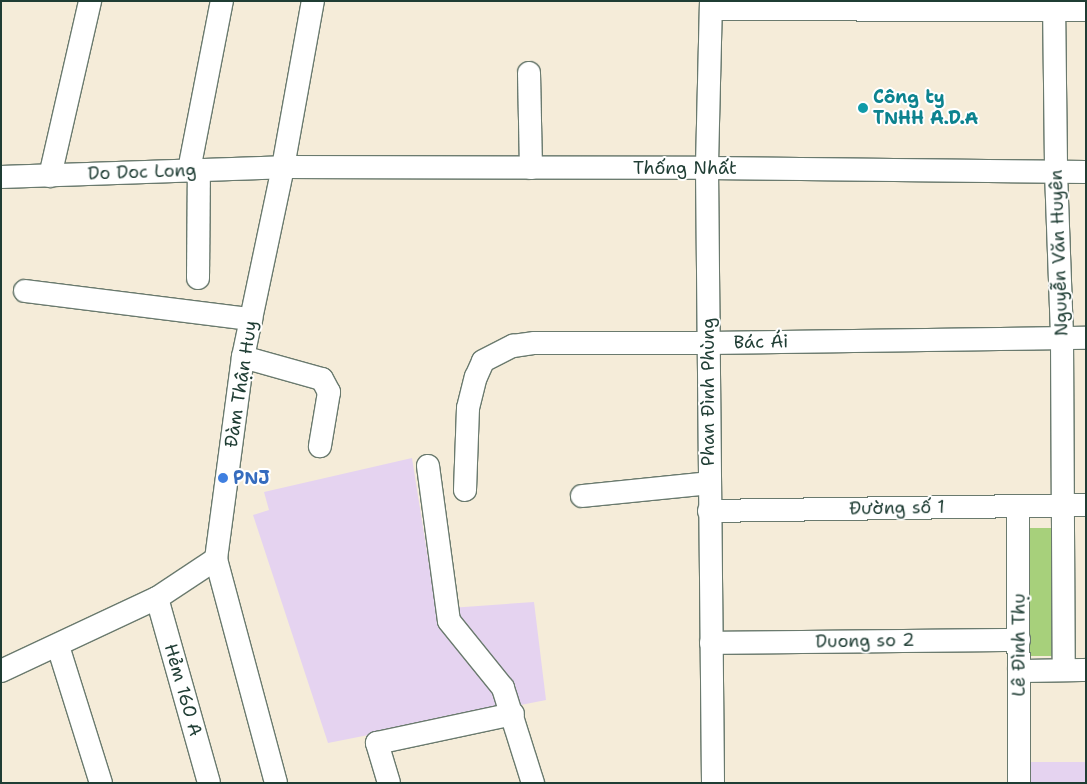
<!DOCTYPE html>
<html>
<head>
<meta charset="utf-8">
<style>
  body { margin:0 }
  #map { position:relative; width:1087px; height:784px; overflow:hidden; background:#f5ecd9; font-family:"Shantell Sans",sans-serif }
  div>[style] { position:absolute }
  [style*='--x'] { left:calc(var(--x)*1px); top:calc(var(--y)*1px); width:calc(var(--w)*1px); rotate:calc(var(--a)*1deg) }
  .built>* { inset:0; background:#e5d3f0; transform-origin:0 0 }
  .green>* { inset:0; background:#a7d07b; transform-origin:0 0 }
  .roads { filter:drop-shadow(1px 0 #6a7a6e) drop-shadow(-1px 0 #6a7a6e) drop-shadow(0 1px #6a7a6e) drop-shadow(0 -1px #6a7a6e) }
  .minor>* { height:22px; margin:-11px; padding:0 11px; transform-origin:11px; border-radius:11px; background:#fff }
  .dots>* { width:14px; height:14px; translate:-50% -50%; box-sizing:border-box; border:2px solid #fff; border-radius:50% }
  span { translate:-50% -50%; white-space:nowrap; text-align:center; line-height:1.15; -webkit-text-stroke:4px #fff; paint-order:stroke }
  .culture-label { font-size:18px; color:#0d838f; font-weight:700 }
  .left { translate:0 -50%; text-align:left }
  .street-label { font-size:18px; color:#1f3d34 }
  .shop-label { font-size:18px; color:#366cbe; font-weight:700 }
  .frame { position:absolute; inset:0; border:2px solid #1f3d34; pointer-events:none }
</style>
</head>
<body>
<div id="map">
  <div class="built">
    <i style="clip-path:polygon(412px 458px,436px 609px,534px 602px,546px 700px,328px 743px,253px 515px,269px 510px,264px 492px)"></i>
    <i style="left:1086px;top:762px;width:21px;height:55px;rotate:90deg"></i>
  </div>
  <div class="green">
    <i style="left:1028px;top:528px;width:24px;height:128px"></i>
  </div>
  <div class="roads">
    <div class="minor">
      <i style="--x:711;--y:1;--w:167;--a:91.4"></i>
      <i style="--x:707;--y:168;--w:615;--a:89.44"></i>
      <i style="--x:1054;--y:1;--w:171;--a:89.3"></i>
      <i style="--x:1056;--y:172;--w:166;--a:87.9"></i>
      <i style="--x:1062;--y:338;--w:332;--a:89.7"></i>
      <i style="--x:711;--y:9;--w:375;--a:0.2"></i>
      <i style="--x:529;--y:73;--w:95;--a:88.8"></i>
      <i style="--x:189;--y:170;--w:172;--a:-79"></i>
      <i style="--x:50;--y:176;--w:180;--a:-77.1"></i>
      <i style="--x:1;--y:177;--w:282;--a:-2"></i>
      <i style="--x:283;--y:167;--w:424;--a:0.1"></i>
      <i style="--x:707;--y:168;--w:379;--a:0.6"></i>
      <i style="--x:198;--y:278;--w:108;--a:-89.5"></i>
      <i style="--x:25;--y:291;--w:228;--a:7.1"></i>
      <i style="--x:243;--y:357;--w:82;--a:15.6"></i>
      <i style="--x:322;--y:379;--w:15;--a:62"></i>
      <i style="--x:329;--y:392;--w:55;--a:99.5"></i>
      <i style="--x:428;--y:466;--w:156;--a:82.3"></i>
      <i style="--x:449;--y:621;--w:86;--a:51.1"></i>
      <i style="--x:503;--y:688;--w:100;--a:72.5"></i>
      <i style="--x:465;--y:490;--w:82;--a:-87.9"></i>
      <i style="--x:468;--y:408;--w:32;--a:-76"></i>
      <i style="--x:476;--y:377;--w:17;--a:-66"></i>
      <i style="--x:483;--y:361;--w:34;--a:-27"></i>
      <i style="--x:513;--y:346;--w:22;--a:-8"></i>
      <i style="--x:535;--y:343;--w:173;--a:0"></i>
      <i style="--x:708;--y:343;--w:378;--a:-0.8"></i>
      <i style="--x:582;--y:496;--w:128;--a:-5.8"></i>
      <i style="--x:1018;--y:506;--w:277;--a:89.8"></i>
      <i style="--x:709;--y:511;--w:377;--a:-0.9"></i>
      <i style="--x:216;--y:559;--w:232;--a:75"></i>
      <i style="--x:157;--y:598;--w:192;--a:74.3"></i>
      <i style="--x:711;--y:643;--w:308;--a:-0.6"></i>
      <i style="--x:58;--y:646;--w:144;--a:72.6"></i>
      <i style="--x:1;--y:671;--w:172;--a:-25.1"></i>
      <i style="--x:157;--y:598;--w:71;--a:-33.5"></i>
      <i style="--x:216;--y:559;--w:204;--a:-82.4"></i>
      <i style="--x:243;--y:357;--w:194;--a:-78.1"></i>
      <i style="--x:283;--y:167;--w:169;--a:-79.8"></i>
      <i style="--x:1019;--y:671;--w:67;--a:-0.9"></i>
      <i style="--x:389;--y:783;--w:42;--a:-106.7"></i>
      <i style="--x:377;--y:743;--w:139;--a:-12"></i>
    </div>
  </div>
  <div class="dots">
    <i style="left:863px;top:108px;background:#0f9aa8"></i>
    <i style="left:223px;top:478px;background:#3f7fe0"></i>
  </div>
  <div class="culture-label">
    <span class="left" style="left:873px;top:108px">Công ty<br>TNHH A.D.A</span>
  </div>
  <div class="street-label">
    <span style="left:685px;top:168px">Thống Nhất</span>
    <span style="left:142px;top:172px;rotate:-2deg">Do Doc Long</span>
    <span style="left:1059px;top:253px;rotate:-92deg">Nguyễn Văn Huyên</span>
    <span style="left:761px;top:342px;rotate:-1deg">Bác Ái</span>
    <span style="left:241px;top:384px;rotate:-81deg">Đàm Thận Huy</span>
    <span style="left:708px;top:392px;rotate:-90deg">Phan Đình Phùng</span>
    <span style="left:897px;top:508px;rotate:-1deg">Đường số 1</span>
    <span style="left:865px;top:641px;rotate:-1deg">Duong so 2</span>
    <span style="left:1019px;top:645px;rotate:-90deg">Lê Đình Thụ</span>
    <span style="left:183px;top:690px;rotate:74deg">Hẻm 160 A</span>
  </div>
  <div class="shop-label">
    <span class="left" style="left:233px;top:478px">PNJ</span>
  </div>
  <div class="frame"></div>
</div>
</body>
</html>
